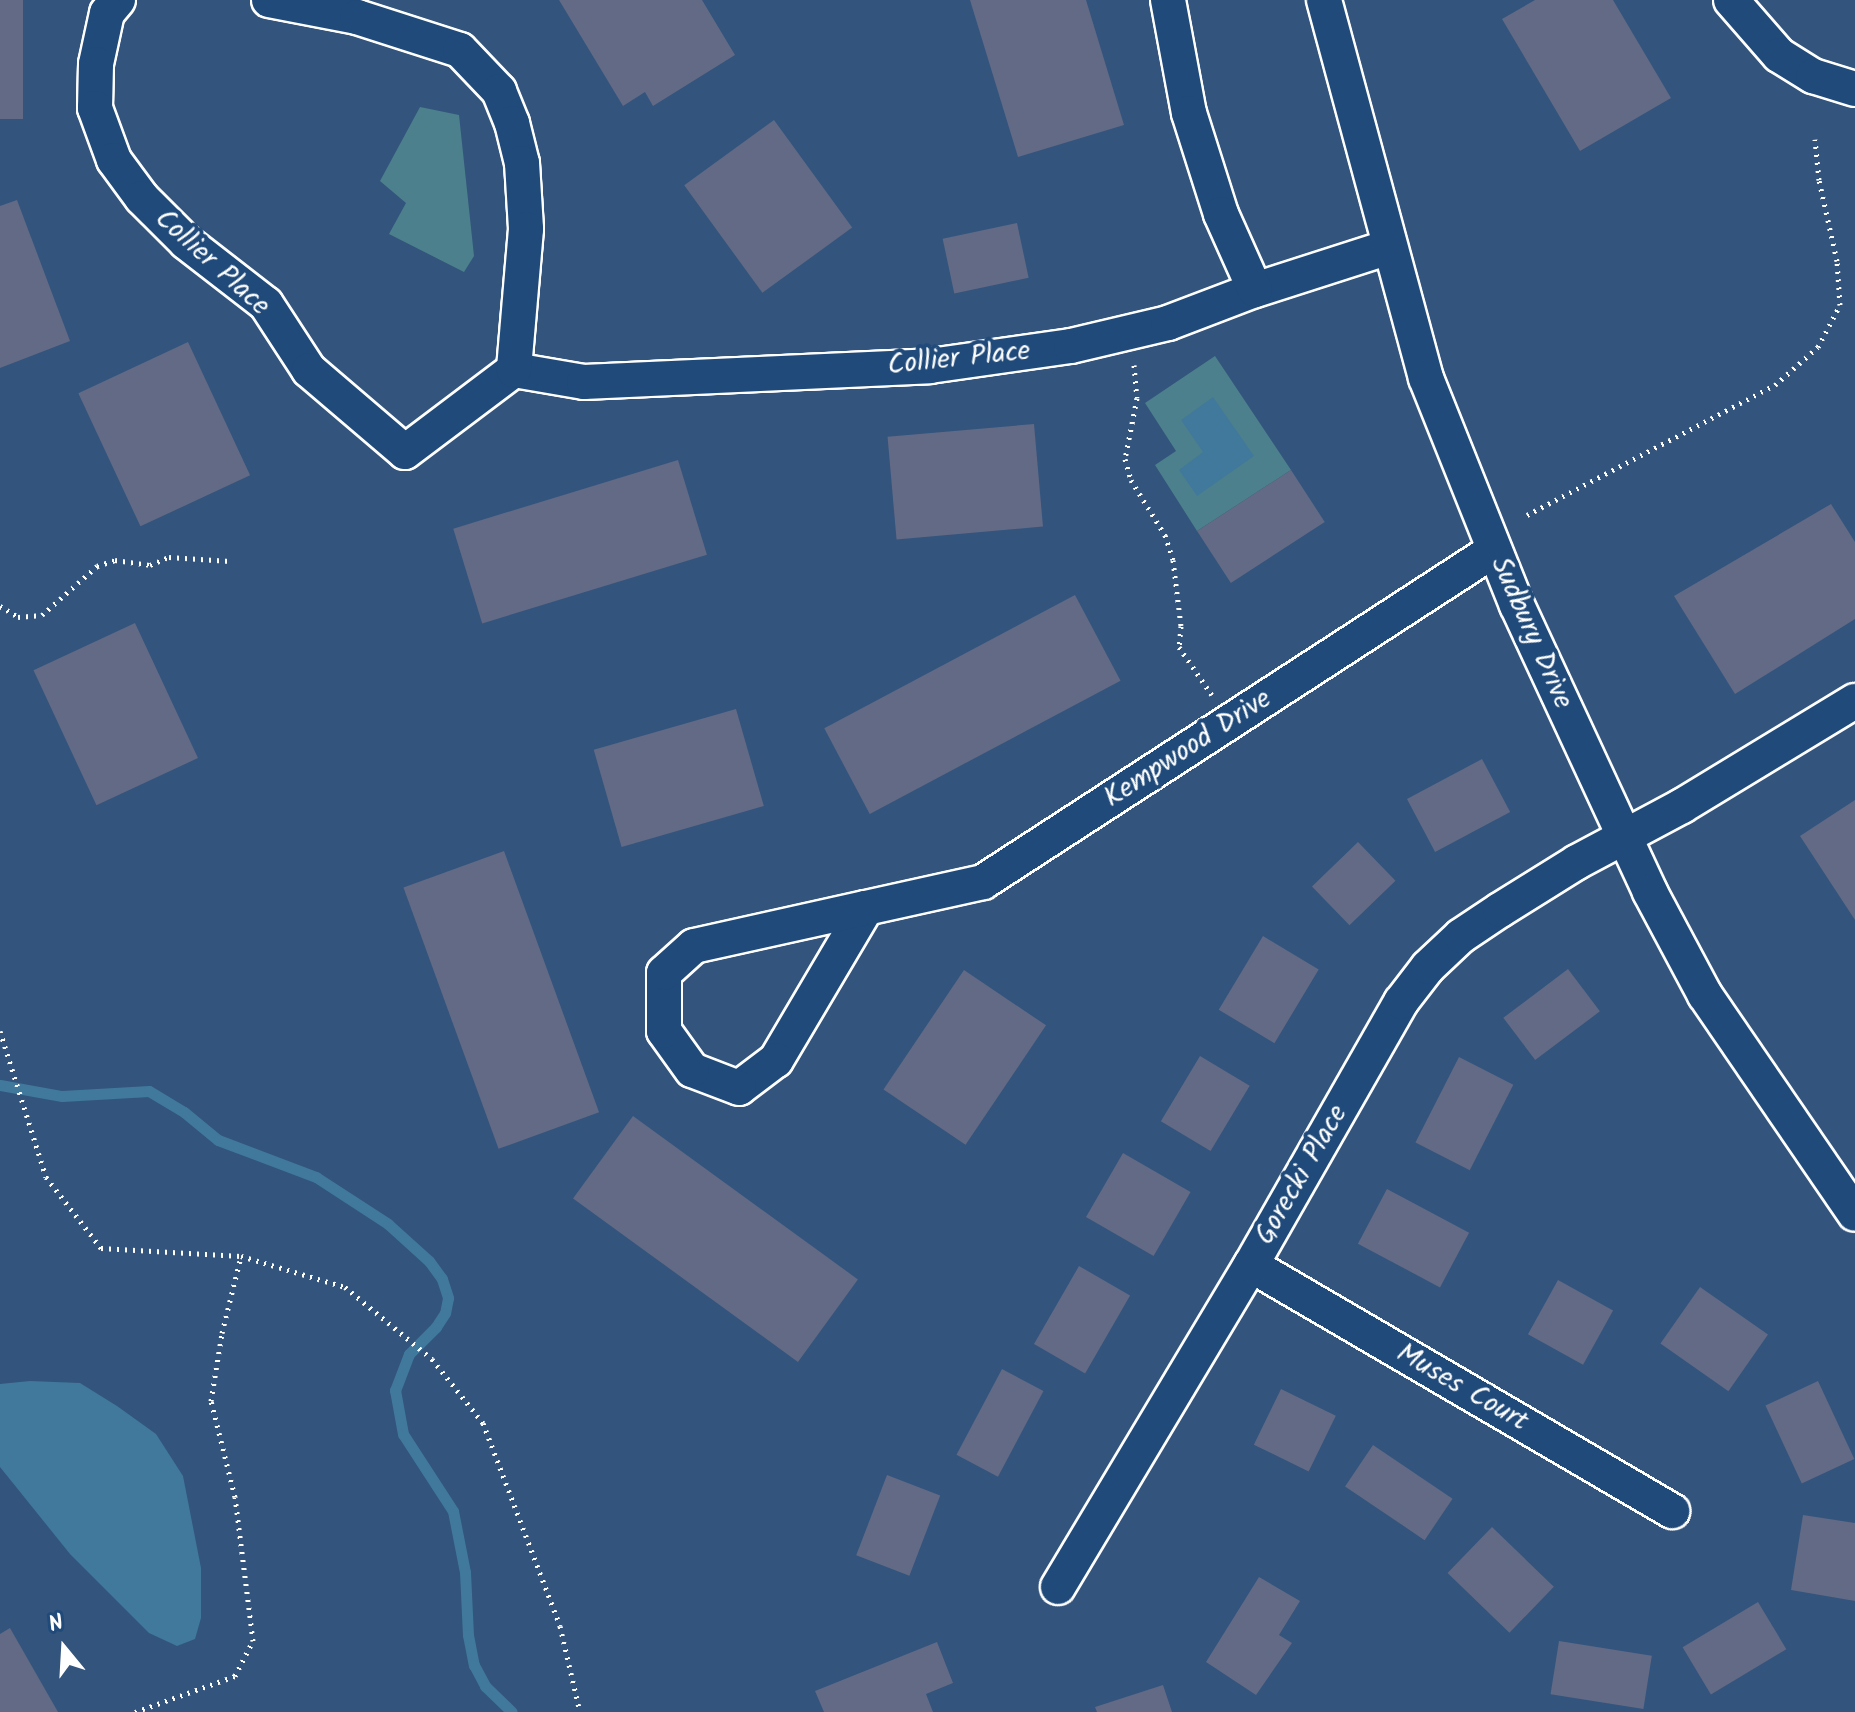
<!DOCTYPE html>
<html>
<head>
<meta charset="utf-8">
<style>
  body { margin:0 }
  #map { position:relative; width:1855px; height:1712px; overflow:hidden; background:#33547d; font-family:Kalam,sans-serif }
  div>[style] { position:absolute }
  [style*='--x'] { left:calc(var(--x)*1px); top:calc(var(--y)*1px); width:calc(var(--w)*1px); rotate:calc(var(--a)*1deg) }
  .green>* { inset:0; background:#4c808c }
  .water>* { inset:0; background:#40799b }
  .stream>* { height:11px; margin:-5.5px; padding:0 5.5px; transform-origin:5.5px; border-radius:5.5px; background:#40799b }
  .building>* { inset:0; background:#626a85; transform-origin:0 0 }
  .path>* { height:5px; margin-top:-2.5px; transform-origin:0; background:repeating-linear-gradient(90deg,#fff 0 2px,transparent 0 8px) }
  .roads { filter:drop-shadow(2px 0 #fff) drop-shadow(-2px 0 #fff) drop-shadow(0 2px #fff) drop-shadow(0 -2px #fff) }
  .minor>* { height:34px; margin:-17px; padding:0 17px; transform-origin:17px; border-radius:17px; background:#1f4a7a }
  span { translate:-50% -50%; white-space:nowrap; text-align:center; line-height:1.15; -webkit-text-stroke:8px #1f4a7a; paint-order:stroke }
  .street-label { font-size:28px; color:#fff }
  .north { position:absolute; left:24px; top:1608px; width:80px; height:80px; -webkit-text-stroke:6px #1f4a7a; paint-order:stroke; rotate:342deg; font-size:22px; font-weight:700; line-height:32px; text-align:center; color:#fff }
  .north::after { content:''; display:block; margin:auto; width:28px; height:36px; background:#fff; clip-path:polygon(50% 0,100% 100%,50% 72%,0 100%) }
</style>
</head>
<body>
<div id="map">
  <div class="green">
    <i style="clip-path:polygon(420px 107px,459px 115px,474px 256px,464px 272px,389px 234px,406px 203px,380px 181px)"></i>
    <i style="clip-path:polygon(1215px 356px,1291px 470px,1197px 531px,1155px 465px,1176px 451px,1145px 403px)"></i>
  </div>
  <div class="water">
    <i style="clip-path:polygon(1213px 397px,1254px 456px,1197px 496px,1179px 470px,1203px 452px,1181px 420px)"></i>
    <i style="clip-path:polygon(30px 1381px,80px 1383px,117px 1406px,156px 1434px,183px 1476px,201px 1568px,201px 1618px,195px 1639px,177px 1646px,149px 1633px,70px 1554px,0 1467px,0 1384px)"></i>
  </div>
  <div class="stream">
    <i style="--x:0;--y:1085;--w:63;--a:10.1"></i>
    <i style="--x:62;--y:1096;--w:87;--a:-3.3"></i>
    <i style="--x:149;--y:1091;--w:41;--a:31"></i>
    <i style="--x:184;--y:1112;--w:44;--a:39.5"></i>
    <i style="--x:218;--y:1140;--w:105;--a:20.7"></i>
    <i style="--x:316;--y:1177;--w:86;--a:33.1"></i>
    <i style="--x:388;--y:1224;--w:55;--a:42.1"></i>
    <i style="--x:429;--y:1261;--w:22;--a:54"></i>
    <i style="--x:442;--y:1279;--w:20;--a:72"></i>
    <i style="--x:448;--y:1298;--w:15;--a:101"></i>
    <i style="--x:445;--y:1313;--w:17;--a:123"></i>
    <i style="--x:436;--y:1327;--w:38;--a:135"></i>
    <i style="--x:409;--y:1354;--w:39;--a:111"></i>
    <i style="--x:395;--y:1390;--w:45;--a:79.7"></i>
    <i style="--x:403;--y:1434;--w:92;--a:57"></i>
    <i style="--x:453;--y:1511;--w:62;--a:78.9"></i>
    <i style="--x:465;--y:1572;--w:63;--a:87.3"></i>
    <i style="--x:468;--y:1635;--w:31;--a:79"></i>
    <i style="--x:474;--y:1665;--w:24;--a:62"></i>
    <i style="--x:485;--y:1686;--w:37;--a:44"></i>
  </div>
  <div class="building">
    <i style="left:0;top:0;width:23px;height:119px"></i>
    <i style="clip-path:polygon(559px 0,702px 0,735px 55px,653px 106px,645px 92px,623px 106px)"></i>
    <i style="clip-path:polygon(970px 0,1086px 0,1124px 125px,1018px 157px)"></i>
    <i style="clip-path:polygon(1535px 0,1613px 0,1671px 98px,1580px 151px,1502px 19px)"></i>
    <i style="left:774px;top:120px;width:133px;height:111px;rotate:54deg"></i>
    <i style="clip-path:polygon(17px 200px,70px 341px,0 368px,0 206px)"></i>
    <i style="left:1017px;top:223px;width:56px;height:76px;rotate:78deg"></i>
    <i style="left:188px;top:342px;width:147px;height:121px;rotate:65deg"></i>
    <i style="left:1034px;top:424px;width:103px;height:147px;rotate:85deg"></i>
    <i style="left:678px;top:460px;width:99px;height:235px;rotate:73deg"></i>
    <i style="left:1291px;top:470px;width:62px;height:112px;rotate:57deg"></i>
    <i style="clip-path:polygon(1831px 504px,1855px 542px,1855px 619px,1735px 694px,1674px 596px)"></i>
    <i style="left:1075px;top:595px;width:97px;height:284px;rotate:62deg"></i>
    <i style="left:135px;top:623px;width:149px;height:112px;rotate:65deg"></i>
    <i style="left:736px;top:709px;width:101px;height:148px;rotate:74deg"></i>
    <i style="left:1482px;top:759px;width:60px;height:85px;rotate:62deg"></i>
    <i style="clip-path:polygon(1855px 800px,1855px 920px,1800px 836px)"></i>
    <i style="left:1358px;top:842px;width:54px;height:64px;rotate:46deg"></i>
    <i style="left:504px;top:851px;width:278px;height:107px;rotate:70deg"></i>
    <i style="left:1263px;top:936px;width:65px;height:86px;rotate:31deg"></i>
    <i style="left:1568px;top:969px;width:53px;height:81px;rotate:53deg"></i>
    <i style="left:964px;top:970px;width:99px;height:144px;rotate:34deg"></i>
    <i style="left:1200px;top:1056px;width:58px;height:76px;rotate:31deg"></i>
    <i style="left:1459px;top:1057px;width:61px;height:96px;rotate:27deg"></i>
    <i style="left:633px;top:1116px;width:278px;height:102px;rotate:36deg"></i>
    <i style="left:1123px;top:1153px;width:78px;height:74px;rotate:30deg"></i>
    <i style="left:1387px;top:1189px;width:93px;height:62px;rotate:28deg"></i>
    <i style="left:1079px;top:1266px;width:59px;height:90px;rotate:30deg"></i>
    <i style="left:1558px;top:1280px;width:63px;height:62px;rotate:29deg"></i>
    <i style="left:1700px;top:1287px;width:83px;height:69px;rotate:35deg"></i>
    <i style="left:1002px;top:1369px;width:47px;height:97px;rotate:28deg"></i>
    <i style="left:1818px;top:1381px;width:86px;height:58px;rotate:65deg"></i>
    <i style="left:1281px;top:1389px;width:61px;height:62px;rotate:26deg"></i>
    <i style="left:1373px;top:1445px;width:96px;height:50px;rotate:34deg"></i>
    <i style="left:887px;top:1475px;width:57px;height:86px;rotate:21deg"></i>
    <i style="clip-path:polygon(1803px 1515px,1855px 1523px,1855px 1601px,1791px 1590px)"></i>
    <i style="left:1492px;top:1527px;width:86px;height:64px;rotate:44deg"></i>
    <i style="clip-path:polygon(1259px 1577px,1300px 1601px,1279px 1635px,1292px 1643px,1256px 1695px,1206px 1662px)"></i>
    <i style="left:1758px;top:1602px;width:55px;height:88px;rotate:59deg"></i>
    <i style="clip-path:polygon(10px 1628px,58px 1712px,0 1712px,0 1634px)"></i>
    <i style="left:1559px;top:1641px;width:94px;height:54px;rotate:9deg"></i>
    <i style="clip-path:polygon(937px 1642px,953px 1683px,926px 1694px,933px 1712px,824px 1712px,815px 1691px)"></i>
    <i style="clip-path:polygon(1163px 1685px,1172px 1712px,1097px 1712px,1095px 1707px)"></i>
  </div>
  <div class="path">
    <i style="--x:1134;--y:365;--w:33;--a:85"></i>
    <i style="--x:1137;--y:398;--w:62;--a:101.1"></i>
    <i style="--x:1125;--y:459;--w:22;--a:74"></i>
    <i style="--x:1131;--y:480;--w:65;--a:58.3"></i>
    <i style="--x:1165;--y:535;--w:26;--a:72"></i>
    <i style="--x:1173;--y:560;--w:66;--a:83.1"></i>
    <i style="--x:1181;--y:626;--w:21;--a:95"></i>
    <i style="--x:1179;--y:647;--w:58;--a:55.5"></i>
    <i style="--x:1527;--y:515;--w:280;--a:-27.7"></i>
    <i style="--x:1775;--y:385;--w:57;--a:-41.5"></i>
    <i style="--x:1818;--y:347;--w:47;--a:-62.4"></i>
    <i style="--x:1840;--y:305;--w:44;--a:-93.9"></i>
    <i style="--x:1837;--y:261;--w:83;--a:-102.5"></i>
    <i style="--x:1819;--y:180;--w:41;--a:-95.6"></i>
    <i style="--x:0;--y:606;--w:21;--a:31"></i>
    <i style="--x:18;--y:617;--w:24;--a:-5"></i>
    <i style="--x:42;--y:615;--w:74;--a:-41.7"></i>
    <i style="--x:97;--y:566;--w:19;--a:-18"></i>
    <i style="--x:115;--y:560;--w:35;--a:8"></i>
    <i style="--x:150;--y:565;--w:21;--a:-23"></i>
    <i style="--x:169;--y:557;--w:61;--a:3.8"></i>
    <i style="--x:0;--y:1031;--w:153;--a:72.5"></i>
    <i style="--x:46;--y:1177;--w:90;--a:52.2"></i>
    <i style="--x:101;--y:1248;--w:140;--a:3.3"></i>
    <i style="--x:241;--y:1256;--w:109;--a:16.6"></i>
    <i style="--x:345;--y:1287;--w:113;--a:39.6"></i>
    <i style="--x:432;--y:1359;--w:82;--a:51.4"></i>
    <i style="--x:483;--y:1423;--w:217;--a:69.2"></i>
    <i style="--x:560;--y:1626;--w:88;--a:76.9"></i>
    <i style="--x:135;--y:1712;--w:106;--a:-19.8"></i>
    <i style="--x:235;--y:1676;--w:39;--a:-63"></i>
    <i style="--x:253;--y:1641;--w:145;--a:-97.1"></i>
    <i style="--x:235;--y:1497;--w:99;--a:-104"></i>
    <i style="--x:211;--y:1401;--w:69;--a:-80.8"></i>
    <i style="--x:222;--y:1333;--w:79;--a:-76.1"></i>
  </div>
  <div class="roads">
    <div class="minor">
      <i style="--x:118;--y:0;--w:17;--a:130"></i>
      <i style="--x:107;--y:13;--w:52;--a:102.2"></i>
      <i style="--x:96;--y:64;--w:44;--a:91.3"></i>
      <i style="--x:95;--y:108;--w:55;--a:69.9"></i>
      <i style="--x:114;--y:160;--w:47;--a:53.6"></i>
      <i style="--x:142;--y:198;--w:62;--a:45"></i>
      <i style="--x:186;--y:242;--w:101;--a:37.8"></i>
      <i style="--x:266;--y:304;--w:79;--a:56.9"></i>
      <i style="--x:309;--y:370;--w:126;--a:40.5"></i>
      <i style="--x:405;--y:452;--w:136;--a:-37"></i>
      <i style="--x:514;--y:370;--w:71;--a:9.7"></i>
      <i style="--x:584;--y:382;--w:346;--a:-2.6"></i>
      <i style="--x:930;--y:366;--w:142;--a:-8.1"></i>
      <i style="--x:1071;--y:346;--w:100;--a:-13.3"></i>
      <i style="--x:1168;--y:323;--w:93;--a:-20.8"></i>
      <i style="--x:1255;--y:290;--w:141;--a:-17.8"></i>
      <i style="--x:269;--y:0;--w:90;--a:10.9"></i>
      <i style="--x:357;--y:17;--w:108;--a:17.8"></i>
      <i style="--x:460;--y:50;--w:57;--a:46.4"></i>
      <i style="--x:499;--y:91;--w:35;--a:68"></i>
      <i style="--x:512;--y:123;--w:41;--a:76"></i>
      <i style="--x:522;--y:163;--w:66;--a:86.5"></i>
      <i style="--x:526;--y:229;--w:142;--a:94.9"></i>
      <i style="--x:1168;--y:0;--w:115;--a:79.5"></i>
      <i style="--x:1189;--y:113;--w:106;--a:72.4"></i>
      <i style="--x:1221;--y:214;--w:83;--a:65.9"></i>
      <i style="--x:1324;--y:0;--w:392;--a:74.9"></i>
      <i style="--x:1426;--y:378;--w:245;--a:68.2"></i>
      <i style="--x:1517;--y:605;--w:316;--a:65.1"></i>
      <i style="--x:1650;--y:892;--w:117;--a:61.9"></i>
      <i style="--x:1705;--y:995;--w:265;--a:55.6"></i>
      <i style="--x:1731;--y:0;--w:73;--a:48.9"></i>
      <i style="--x:1779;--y:55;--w:40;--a:32"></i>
      <i style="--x:1813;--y:76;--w:44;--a:17.2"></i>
      <i style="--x:866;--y:908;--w:177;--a:120.6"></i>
      <i style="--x:776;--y:1060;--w:46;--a:142.9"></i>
      <i style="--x:739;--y:1088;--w:50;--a:-159"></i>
      <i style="--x:692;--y:1070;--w:48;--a:-125.7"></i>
      <i style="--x:664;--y:1031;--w:58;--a:-90"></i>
      <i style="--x:664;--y:973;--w:40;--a:-42"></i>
      <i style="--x:694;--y:946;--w:176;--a:-12.5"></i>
      <i style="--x:866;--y:908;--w:120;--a:-12.5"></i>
      <i style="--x:983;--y:882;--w:609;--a:-33.01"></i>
      <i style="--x:1251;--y:1265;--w:488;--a:30.3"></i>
      <i style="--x:1058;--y:1587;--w:375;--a:-59.1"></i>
      <i style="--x:1251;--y:1265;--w:303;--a:-60.3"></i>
      <i style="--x:1401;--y:1002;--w:44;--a:-52.4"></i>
      <i style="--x:1428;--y:967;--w:45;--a:-43.2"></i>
      <i style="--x:1461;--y:936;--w:47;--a:-33.7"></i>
      <i style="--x:1500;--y:910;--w:91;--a:-31.9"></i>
      <i style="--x:1577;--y:862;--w:119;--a:-28.1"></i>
      <i style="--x:1682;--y:806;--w:202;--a:-31.3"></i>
    </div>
  </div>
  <div class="street-label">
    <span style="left:212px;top:263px;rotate:42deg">Collier Place</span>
    <span style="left:959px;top:359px;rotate:-6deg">Collier Place</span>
    <span style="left:1531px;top:633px;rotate:66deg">Sudbury Drive</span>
    <span style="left:1188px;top:749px;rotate:-33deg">Kempwood Drive</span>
    <span style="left:1302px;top:1175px;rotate:-60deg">Gorecki Place</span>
    <span style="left:1462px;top:1388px;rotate:30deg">Muses Court</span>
  </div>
  <div class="north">N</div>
</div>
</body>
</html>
